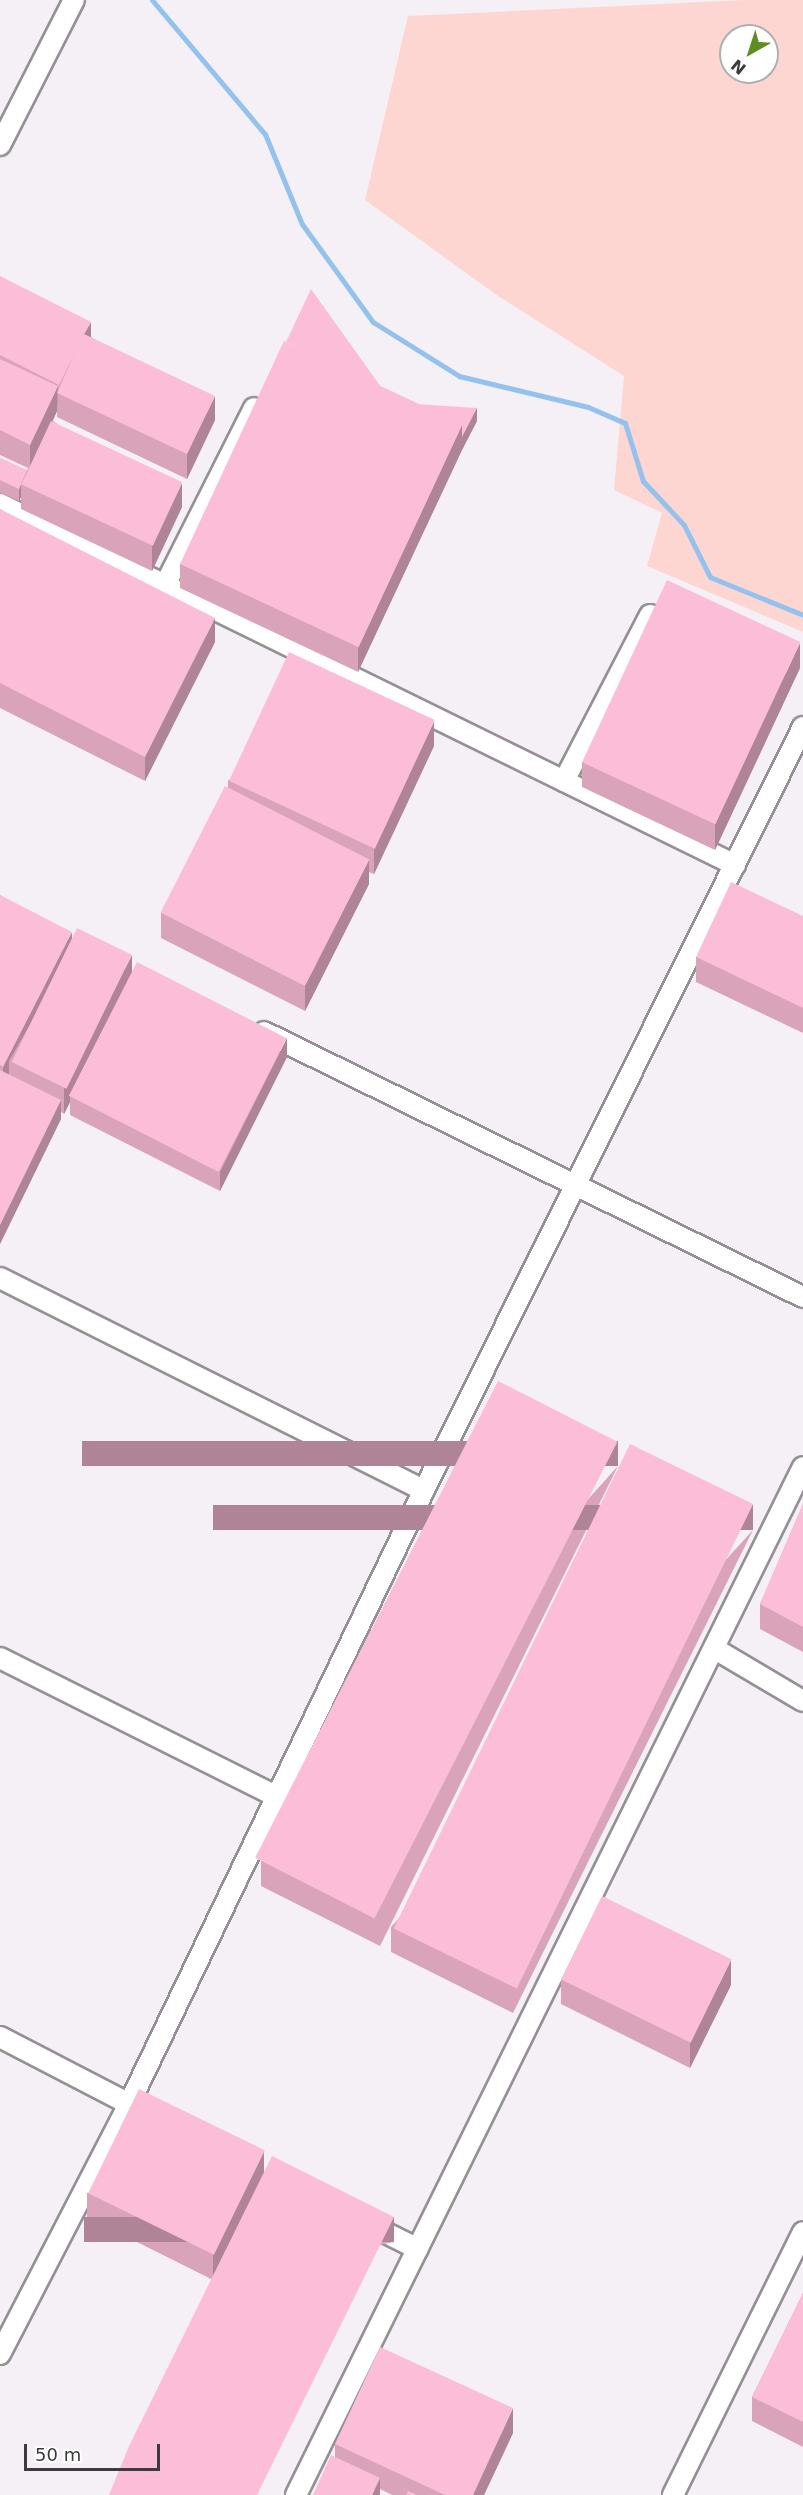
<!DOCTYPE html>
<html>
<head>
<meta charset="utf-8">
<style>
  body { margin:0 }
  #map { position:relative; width:803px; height:2495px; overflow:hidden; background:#f5f0f6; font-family:"DejaVu Sans",sans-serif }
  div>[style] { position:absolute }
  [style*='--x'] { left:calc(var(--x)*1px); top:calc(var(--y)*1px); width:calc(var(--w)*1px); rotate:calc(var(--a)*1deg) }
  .green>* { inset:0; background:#fdd6d1 }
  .stream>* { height:5px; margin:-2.5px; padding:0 2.5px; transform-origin:2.5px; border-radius:2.5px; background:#93c2ee }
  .roads { filter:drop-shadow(2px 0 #949096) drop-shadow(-2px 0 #949096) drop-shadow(0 2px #949096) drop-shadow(0 -2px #949096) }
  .minor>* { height:20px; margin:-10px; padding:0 10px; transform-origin:10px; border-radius:10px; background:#fff }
  .wall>* { inset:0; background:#d9a3ba }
  .shaded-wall>* { inset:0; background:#b08497; transform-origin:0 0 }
  .building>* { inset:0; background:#fcbdd8; transform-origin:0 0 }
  span { translate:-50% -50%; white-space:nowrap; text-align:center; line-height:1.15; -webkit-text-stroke:5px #fff; paint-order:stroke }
  .north { position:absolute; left:719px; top:24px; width:60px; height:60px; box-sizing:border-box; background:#fff; border:2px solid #b1b0b1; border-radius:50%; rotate:219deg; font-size:16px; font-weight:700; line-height:24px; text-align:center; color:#3c3a3c }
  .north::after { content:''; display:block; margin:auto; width:21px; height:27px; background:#5f8d21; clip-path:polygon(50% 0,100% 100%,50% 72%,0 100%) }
  .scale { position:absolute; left:24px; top:2444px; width:136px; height:27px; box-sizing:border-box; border:3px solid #3c3a3c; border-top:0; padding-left:8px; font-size:18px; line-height:21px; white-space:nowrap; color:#3c3a3c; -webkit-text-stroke:4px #fff; paint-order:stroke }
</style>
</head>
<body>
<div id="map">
  <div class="green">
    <i style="clip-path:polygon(evenodd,744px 0,803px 0,803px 632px,647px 566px,662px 513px,614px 490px,624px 376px,498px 296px,365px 200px,408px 16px,744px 0,731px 36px,767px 36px,767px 72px,731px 72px,731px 36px)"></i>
  </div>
  <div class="stream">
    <i style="--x:152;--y:0;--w:175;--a:49.9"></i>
    <i style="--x:265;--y:134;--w:97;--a:67.7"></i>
    <i style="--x:302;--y:224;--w:121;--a:54.1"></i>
    <i style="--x:373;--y:322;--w:102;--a:32.1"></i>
    <i style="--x:459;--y:376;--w:133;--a:13.5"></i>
    <i style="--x:588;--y:407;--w:40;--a:23.4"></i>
    <i style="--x:625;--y:423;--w:61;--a:72.8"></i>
    <i style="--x:643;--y:481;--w:60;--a:47"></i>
    <i style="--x:684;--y:525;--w:58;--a:63.4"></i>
    <i style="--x:710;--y:577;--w:100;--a:22.2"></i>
  </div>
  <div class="roads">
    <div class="minor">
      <i style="--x:0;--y:145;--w:163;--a:-63"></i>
      <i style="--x:0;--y:504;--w:819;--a:26.16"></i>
      <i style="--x:165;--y:585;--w:198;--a:-63.3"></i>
      <i style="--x:564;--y:781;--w:187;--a:-62.6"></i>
      <i style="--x:264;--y:1032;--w:601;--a:26.18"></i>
      <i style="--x:0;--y:1278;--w:474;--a:26.6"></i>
      <i style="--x:715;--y:1649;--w:102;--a:30.6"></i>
      <i style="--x:0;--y:1658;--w:310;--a:26.6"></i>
      <i style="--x:0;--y:2037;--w:157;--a:27.4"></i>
      <i style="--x:372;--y:2226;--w:51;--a:26.6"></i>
      <i style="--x:0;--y:2354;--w:281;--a:-62.7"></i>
      <i style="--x:129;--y:2104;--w:681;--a:-64.34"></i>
      <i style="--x:424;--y:1490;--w:852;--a:-63.59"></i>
      <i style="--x:296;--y:2495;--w:1146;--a:-63.75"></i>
      <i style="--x:673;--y:2495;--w:293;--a:-63.7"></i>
    </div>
  </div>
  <div class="wall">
    <i style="clip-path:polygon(0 276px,215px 420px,187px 479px,57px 417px,57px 411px,53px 421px,182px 507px,152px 571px,21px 509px,21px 497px,19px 501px,0 493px,0 458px,27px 471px,28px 468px,0 455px)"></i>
    <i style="clip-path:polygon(381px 387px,416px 404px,477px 421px,462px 450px,358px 672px,180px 588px,180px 564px)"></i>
    <i style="clip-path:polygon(0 509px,215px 642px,145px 781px,0 708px)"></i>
    <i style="clip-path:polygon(800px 668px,715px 850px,582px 787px,582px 762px)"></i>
    <i style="clip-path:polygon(434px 746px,374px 874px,369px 872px,369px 884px,305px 1011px,161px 938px,161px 913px,228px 788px,228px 780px)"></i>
    <i style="clip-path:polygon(0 895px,72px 939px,132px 973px,287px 1057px,220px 1191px,70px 1115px,70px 1102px,64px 1114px,61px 1112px,61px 1119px,0 1244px)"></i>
    <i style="clip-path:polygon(803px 916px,803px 1033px,696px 982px,696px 957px)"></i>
    <i style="clip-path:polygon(618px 1466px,380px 1946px,261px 1886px,261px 1861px)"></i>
    <i style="clip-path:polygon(803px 1504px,803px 1652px,760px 1629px,760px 1604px)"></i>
    <i style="clip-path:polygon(753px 1530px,513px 2013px,391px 1952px,391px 1927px)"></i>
    <i style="clip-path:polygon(561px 1979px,731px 1985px,690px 2068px,561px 2004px)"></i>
    <i style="clip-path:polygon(264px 2172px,394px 2242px,211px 2279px,87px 2217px,87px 2193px)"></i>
    <i style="clip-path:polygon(803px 2293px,803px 2447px,752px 2421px,752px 2397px)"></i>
    <i style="clip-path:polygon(513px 2433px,484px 2495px,392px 2495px,380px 2489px,380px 2495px,335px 2457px,335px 2444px)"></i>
  </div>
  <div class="shaded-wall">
    <i style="clip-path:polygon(91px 322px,91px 346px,84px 334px)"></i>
    <i style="clip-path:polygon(58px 386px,57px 411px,30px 469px,30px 445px)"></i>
    <i style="clip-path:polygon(215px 396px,215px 420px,187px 479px,187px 454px)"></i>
    <i style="clip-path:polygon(477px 408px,477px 421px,462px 450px,358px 672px,358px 648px,462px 425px)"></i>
    <i style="clip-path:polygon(182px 483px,182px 507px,152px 571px,152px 546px)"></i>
    <i style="clip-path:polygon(21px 484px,21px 497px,19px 501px,19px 489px)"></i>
    <i style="clip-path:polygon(215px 618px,215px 642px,145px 781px,145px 757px)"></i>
    <i style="clip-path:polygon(800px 643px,800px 668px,715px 850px,715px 825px)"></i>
    <i style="clip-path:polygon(434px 721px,434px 746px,374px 874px,374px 849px)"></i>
    <i style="clip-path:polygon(369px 860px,369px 884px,305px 1011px,305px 986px)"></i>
    <i style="clip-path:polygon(72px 932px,72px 951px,9px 1061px,9px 1073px,3px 1086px,3px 1067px)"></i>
    <i style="clip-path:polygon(132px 955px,132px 980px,70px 1096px,70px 1102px,64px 1114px,64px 1089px)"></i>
    <i style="clip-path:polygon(287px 1038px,287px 1057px,220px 1191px,220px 1172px)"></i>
    <i style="clip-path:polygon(61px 1100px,61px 1119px,0 1244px,0 1225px)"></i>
    <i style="left:618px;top:1441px;width:25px;height:536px;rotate:90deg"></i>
    <i style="left:753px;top:1505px;width:25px;height:540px;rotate:90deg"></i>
    <i style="clip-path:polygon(731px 1960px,731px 1985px,690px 2068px,690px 2043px)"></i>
    <i style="clip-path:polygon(264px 2151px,264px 2176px,213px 2279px,213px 2255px)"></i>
    <i style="left:394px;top:2217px;width:25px;height:310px;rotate:90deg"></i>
    <i style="clip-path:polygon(513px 2408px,513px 2433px,484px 2495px,473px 2495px)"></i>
    <i style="clip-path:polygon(380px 2478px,380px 2495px,372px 2495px)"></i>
  </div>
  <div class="building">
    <i style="clip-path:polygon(0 276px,91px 322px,84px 334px,215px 396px,187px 454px,57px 393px,74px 355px,59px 385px,0 355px)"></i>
    <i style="clip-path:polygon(311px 289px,381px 387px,286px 342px)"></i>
    <i style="left:284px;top:341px;width:197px;height:246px;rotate:25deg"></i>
    <i style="clip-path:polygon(0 359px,58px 386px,30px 445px,0 430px)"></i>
    <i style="clip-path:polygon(416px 404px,477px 408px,462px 437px,462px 425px)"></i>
    <i style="left:51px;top:421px;width:145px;height:70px;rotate:25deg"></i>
    <i style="clip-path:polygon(0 458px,27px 470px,19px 489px,0 480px)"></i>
    <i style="clip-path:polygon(0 509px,215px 618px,145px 757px,0 683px)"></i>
    <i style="left:667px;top:580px;width:147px;height:201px;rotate:25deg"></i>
    <i style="left:289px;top:652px;width:161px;height:142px;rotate:25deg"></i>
    <i style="left:225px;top:786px;width:162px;height:142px;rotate:27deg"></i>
    <i style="clip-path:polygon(731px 882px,803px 916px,803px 1008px,696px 957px)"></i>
    <i style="clip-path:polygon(0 895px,72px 932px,3px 1067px,0 1065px)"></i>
    <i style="left:77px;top:928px;width:61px;height:149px;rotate:26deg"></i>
    <i style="left:137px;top:962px;width:168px;height:150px;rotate:27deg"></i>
    <i style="clip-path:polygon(0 1070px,61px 1100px,0 1225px)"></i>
    <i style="left:498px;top:1381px;width:134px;height:535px;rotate:27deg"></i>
    <i style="left:630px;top:1444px;width:137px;height:539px;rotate:26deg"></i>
    <i style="clip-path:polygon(803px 1504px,803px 1627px,760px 1604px)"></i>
    <i style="left:602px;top:1896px;width:144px;height:93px;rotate:26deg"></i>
    <i style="left:139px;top:2089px;width:140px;height:116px;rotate:26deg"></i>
    <i style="clip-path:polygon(272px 2156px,394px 2217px,257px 2495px,109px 2495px,129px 2446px)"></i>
    <i style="clip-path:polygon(803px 2293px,803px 2422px,752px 2397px)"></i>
    <i style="clip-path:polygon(380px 2347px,513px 2408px,473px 2495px,445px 2495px,335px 2444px)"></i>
    <i style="clip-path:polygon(331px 2455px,380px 2478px,372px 2495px,313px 2495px)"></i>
    <i style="clip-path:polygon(408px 2491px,417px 2495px,406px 2495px)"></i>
  </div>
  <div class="north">N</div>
  <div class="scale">50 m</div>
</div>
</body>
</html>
